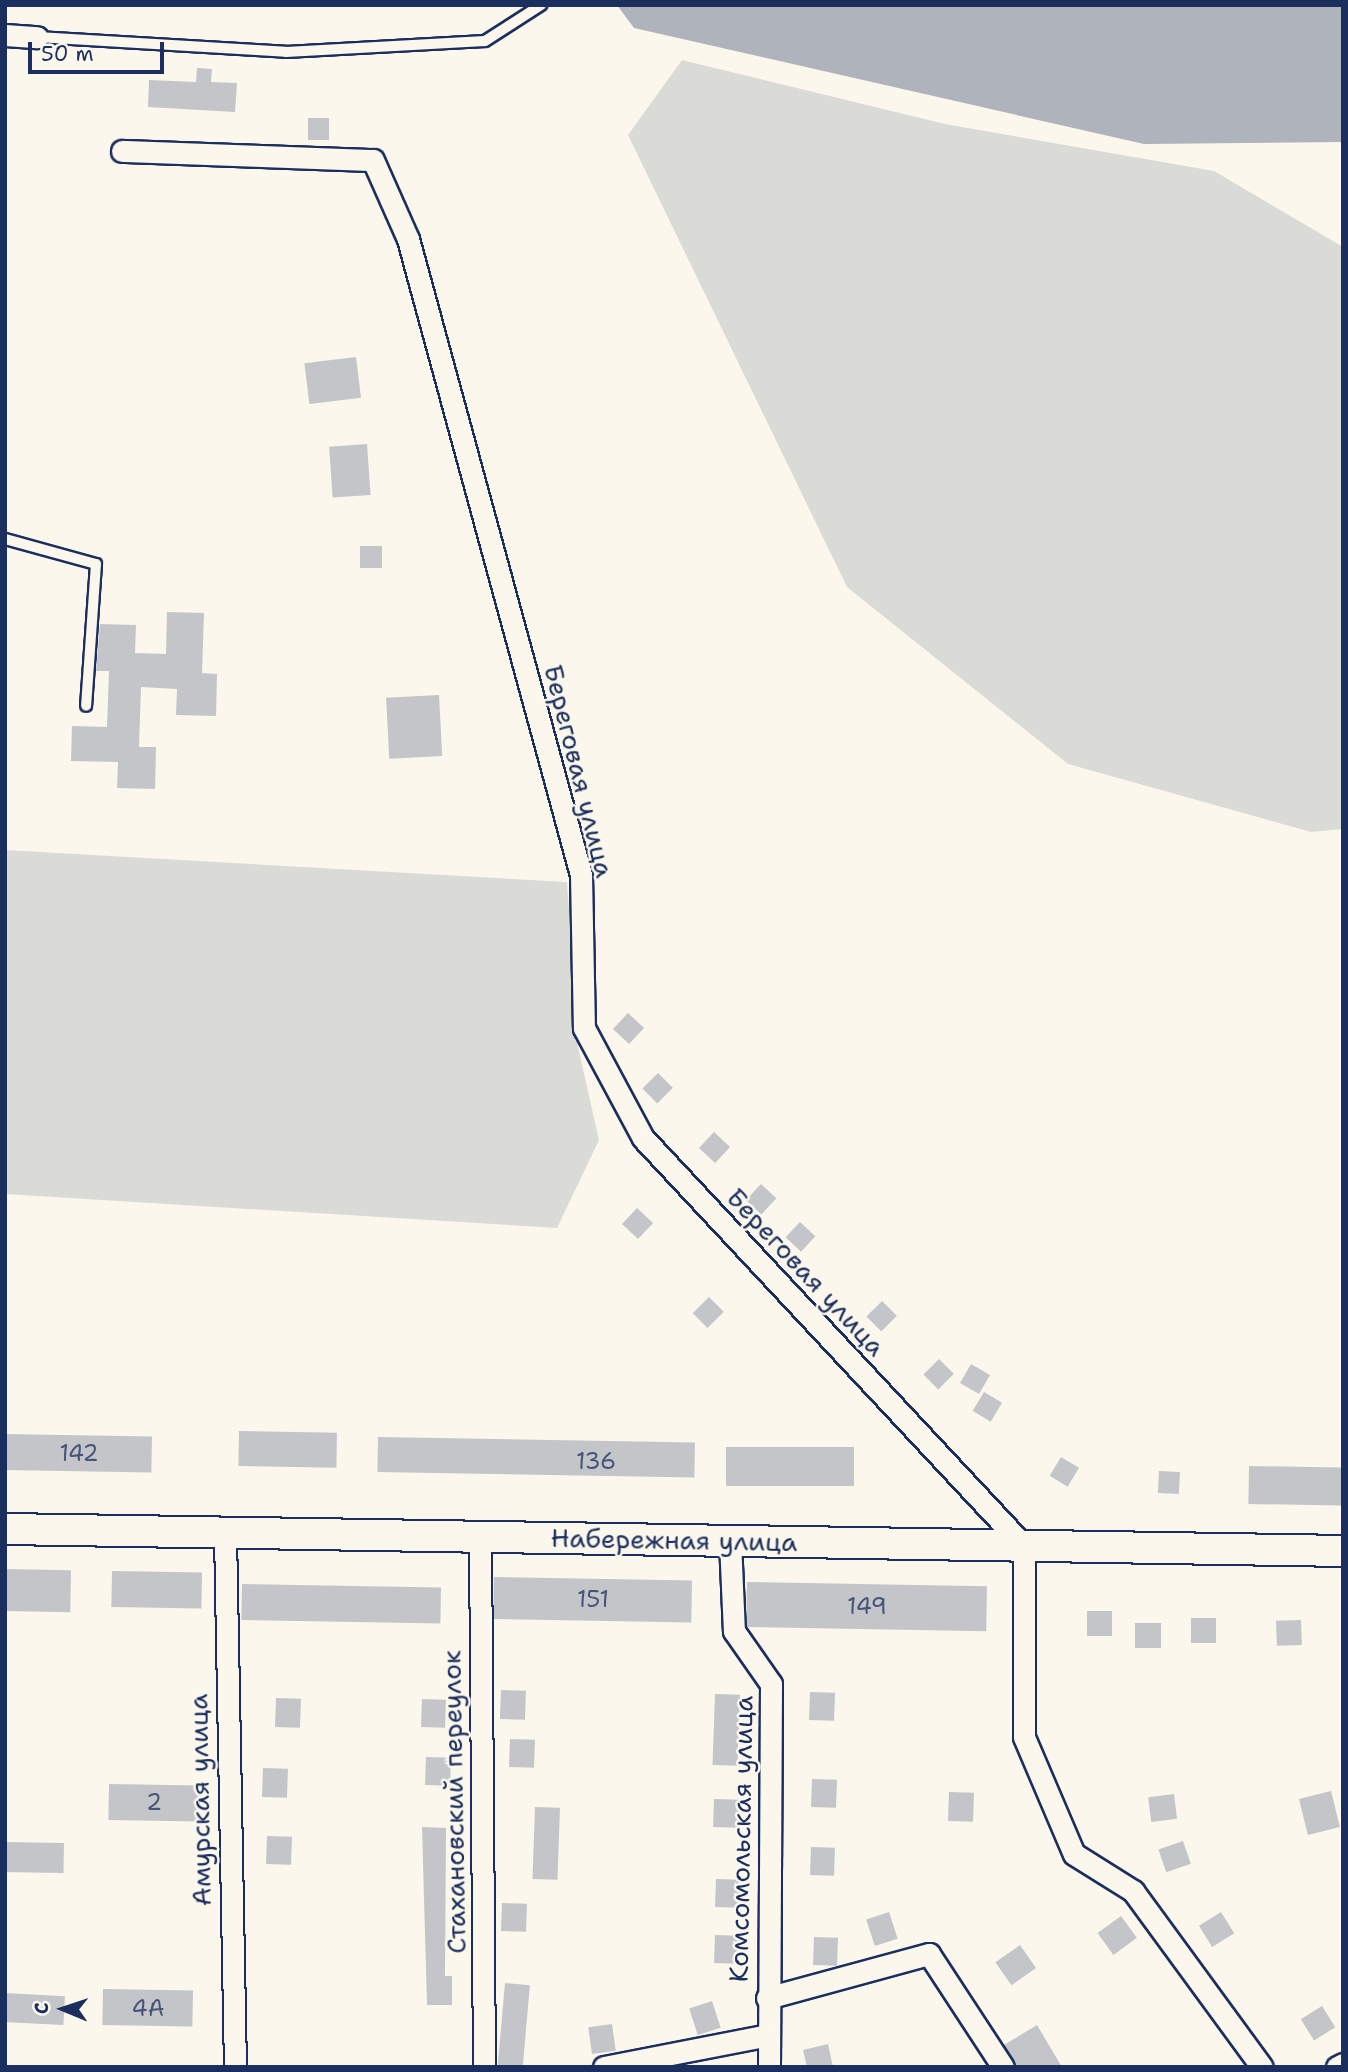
<!DOCTYPE html>
<html>
<head>
<meta charset="utf-8">
<style>
  body { margin:0 }
  #map { position:relative; width:1348px; height:2072px; overflow:hidden; background:#fbf7ec; font-family:"Shantell Sans",sans-serif }
  div>[style] { position:absolute }
  [style*='--x'] { left:calc(var(--x)*1px); top:calc(var(--y)*1px); width:calc(var(--w)*1px); rotate:calc(var(--a)*1deg) }
  .green>* { inset:0; background:#dadad7 }
  .water>* { inset:0; background:#afb3bb }
  .building>* { inset:0; background:#c3c5c9; transform-origin:0 0 }
  .roads { filter:drop-shadow(2px 0 #1b2f5e) drop-shadow(-2px 0 #1b2f5e) drop-shadow(0 2px #1b2f5e) drop-shadow(0 -2px #1b2f5e) }
  .lane>* { height:10px; margin:-5px; padding:0 5px; transform-origin:5px; border-radius:5px; background:#fbf7ec }
  .street>* { height:21px; margin:-10.5px; padding:0 10.5px; transform-origin:10.5px; border-radius:10.5px; background:#fbf7ec }
  .secondary>* { height:30px; margin:-15px; padding:0 15px; transform-origin:15px; border-radius:15px; background:#fbf7ec }
  span { translate:-50% -50%; white-space:nowrap; text-align:center; line-height:1.15; -webkit-text-stroke:5px #fbf7ec; paint-order:stroke }
  .number-label { font-size:23px; color:#455479 }
  .number-label span { -webkit-text-stroke-width:0 }
  .street-label { font-size:26px; color:#1b2f5e }
  .frame { position:absolute; inset:0; border:7px solid #1b2f5e; pointer-events:none }
  .north { position:absolute; left:28px; top:1974px; width:70px; height:70px; -webkit-text-stroke:5px #fbf7ec; paint-order:stroke; rotate:272deg; font-size:19px; font-weight:700; line-height:28px; text-align:center; color:#1b2f5e }
  .north::after { content:''; display:block; margin:auto; width:24px; height:32px; background:#1b2f5e; clip-path:polygon(50% 0,100% 100%,50% 72%,0 100%) }
  .scale { position:absolute; left:28px; top:42px; width:136px; height:32px; box-sizing:border-box; border:4px solid #1b2f5e; border-top:0; padding-left:9px; font-size:21px; line-height:24px; white-space:nowrap; color:#1b2f5e; -webkit-text-stroke:5px #fbf7ec; paint-order:stroke }
</style>
</head>
<body>
<div id="map">
  <div class="green">
    <i style="clip-path:polygon(682px 60px,945px 124px,1214px 171px,1343px 247px,1343px 829px,1311px 832px,1068px 764px,847px 587px,628px 135px)"></i>
    <i style="clip-path:polygon(5px 850px,567px 882px,578px 1047px,599px 1140px,557px 1228px,5px 1194px)"></i>
  </div>
  <div class="water">
    <i style="clip-path:polygon(617px 5px,1343px 5px,1343px 142px,1144px 144px,634px 28px)"></i>
  </div>
  <div class="building">
    <i style="clip-path:polygon(197px 68px,212px 69px,211px 82px,237px 83px,235px 112px,148px 107px,149px 80px,196px 82px)"></i>
    <i style="left:308px;top:118px;width:21px;height:22px"></i>
    <i style="left:356px;top:357px;width:41px;height:52px;rotate:83deg"></i>
    <i style="left:367px;top:444px;width:51px;height:38px;rotate:86deg"></i>
    <i style="left:360px;top:546px;width:22px;height:22px"></i>
    <i style="clip-path:polygon(167px 612px,204px 613px,202px 673px,217px 674px,216px 716px,176px 715px,177px 689px,141px 687px,139px 747px,156px 747px,155px 789px,117px 788px,118px 762px,71px 761px,72px 726px,107px 727px,109px 671px,96px 671px,100px 624px,136px 625px,135px 653px,166px 654px)"></i>
    <i style="left:439px;top:695px;width:61px;height:53px;rotate:87deg"></i>
    <i style="left:628px;top:1013px;width:22px;height:22px;rotate:43deg"></i>
    <i style="left:658px;top:1073px;width:21px;height:22px;rotate:45deg"></i>
    <i style="left:714px;top:1132px;width:22px;height:22px;rotate:43deg"></i>
    <i style="left:761px;top:1184px;width:21px;height:22px;rotate:43deg"></i>
    <i style="left:637px;top:1208px;width:22px;height:22px;rotate:43deg"></i>
    <i style="left:800px;top:1222px;width:21px;height:21px;rotate:43deg"></i>
    <i style="left:709px;top:1297px;width:21px;height:23px;rotate:45deg"></i>
    <i style="left:882px;top:1301px;width:21px;height:22px;rotate:45deg"></i>
    <i style="left:939px;top:1359px;width:21px;height:22px;rotate:45deg"></i>
    <i style="left:971px;top:1364px;width:22px;height:22px;rotate:30deg"></i>
    <i style="left:984px;top:1392px;width:21px;height:22px;rotate:31deg"></i>
    <i style="left:239px;top:1431px;width:98px;height:35px;rotate:1deg"></i>
    <i style="left:5px;top:1434px;width:147px;height:36px;rotate:1deg"></i>
    <i style="left:378px;top:1437px;width:317px;height:35px;rotate:1deg"></i>
    <i style="left:726px;top:1447px;width:128px;height:39px"></i>
    <i style="left:1061px;top:1457px;width:21px;height:22px;rotate:31deg"></i>
    <i style="left:1249px;top:1466px;width:93px;height:38px;rotate:1deg"></i>
    <i style="left:1159px;top:1471px;width:21px;height:22px;rotate:3deg"></i>
    <i style="left:5px;top:1569px;width:66px;height:42px;rotate:1deg"></i>
    <i style="left:112px;top:1571px;width:90px;height:36px;rotate:1deg"></i>
    <i style="left:494px;top:1577px;width:198px;height:42px;rotate:1deg"></i>
    <i style="left:747px;top:1582px;width:240px;height:45px;rotate:1deg"></i>
    <i style="left:242px;top:1584px;width:199px;height:36px;rotate:1deg"></i>
    <i style="left:1087px;top:1611px;width:25px;height:25px"></i>
    <i style="left:1191px;top:1618px;width:25px;height:25px"></i>
    <i style="left:1301px;top:1620px;width:25px;height:25px;rotate:88deg"></i>
    <i style="left:1135px;top:1623px;width:26px;height:25px"></i>
    <i style="left:501px;top:1690px;width:25px;height:29px;rotate:2deg"></i>
    <i style="left:810px;top:1692px;width:25px;height:28px;rotate:2deg"></i>
    <i style="left:715px;top:1694px;width:25px;height:71px;rotate:2deg"></i>
    <i style="left:276px;top:1698px;width:25px;height:29px;rotate:2deg"></i>
    <i style="left:422px;top:1699px;width:24px;height:28px;rotate:2deg"></i>
    <i style="left:510px;top:1739px;width:25px;height:28px;rotate:2deg"></i>
    <i style="left:426px;top:1757px;width:25px;height:28px;rotate:2deg"></i>
    <i style="left:263px;top:1768px;width:25px;height:29px;rotate:2deg"></i>
    <i style="left:812px;top:1779px;width:25px;height:28px;rotate:2deg"></i>
    <i style="left:109px;top:1784px;width:90px;height:36px;rotate:1deg"></i>
    <i style="left:1331px;top:1791px;width:37px;height:33px;rotate:76deg"></i>
    <i style="left:949px;top:1792px;width:25px;height:29px;rotate:2deg"></i>
    <i style="left:1174px;top:1794px;width:25px;height:26px;rotate:83deg"></i>
    <i style="left:714px;top:1799px;width:25px;height:28px;rotate:2deg"></i>
    <i style="left:535px;top:1807px;width:25px;height:72px;rotate:2deg"></i>
    <i style="clip-path:polygon(422px 1827px,446px 1828px,445px 1976px,452px 1976px,452px 2005px,427px 2005px)"></i>
    <i style="left:267px;top:1836px;width:25px;height:28px;rotate:2deg"></i>
    <i style="left:1183px;top:1841px;width:24px;height:26px;rotate:71deg"></i>
    <i style="left:5px;top:1842px;width:59px;height:30px;rotate:1deg"></i>
    <i style="left:811px;top:1847px;width:24px;height:28px;rotate:2deg"></i>
    <i style="left:716px;top:1879px;width:24px;height:28px;rotate:2deg"></i>
    <i style="left:502px;top:1903px;width:25px;height:28px;rotate:2deg"></i>
    <i style="left:889px;top:1912px;width:28px;height:24px;rotate:72deg"></i>
    <i style="left:1221px;top:1912px;width:25px;height:26px;rotate:58deg"></i>
    <i style="left:1121px;top:1916px;width:27px;height:29px;rotate:54deg"></i>
    <i style="left:715px;top:1935px;width:24px;height:28px;rotate:2deg"></i>
    <i style="left:814px;top:1937px;width:24px;height:28px;rotate:2deg"></i>
    <i style="left:1020px;top:1945px;width:28px;height:30px;rotate:55deg"></i>
    <i style="left:505px;top:1983px;width:25px;height:84px;rotate:5deg"></i>
    <i style="left:103px;top:1989px;width:90px;height:36px;rotate:1deg"></i>
    <i style="left:5px;top:1993px;width:60px;height:29px;rotate:3deg"></i>
    <i style="left:712px;top:2001px;width:28px;height:24px;rotate:72deg"></i>
    <i style="left:1322px;top:2006px;width:25px;height:25px;rotate:58deg"></i>
    <i style="left:612px;top:2024px;width:27px;height:24px;rotate:82deg"></i>
    <i style="clip-path:polygon(1037px 2025px,1062px 2067px,1016px 2067px,1004px 2045px)"></i>
    <i style="clip-path:polygon(828px 2044px,833px 2067px,807px 2067px,803px 2050px)"></i>
  </div>
  <div class="roads">
    <div class="lane">
      <i style="--x:37;--y:37;--w:249;--a:3.4"></i>
      <i style="--x:286;--y:52;--w:199;--a:-3.2"></i>
      <i style="--x:485;--y:41;--w:67;--a:-32.7"></i>
      <i style="--x:5;--y:539;--w:94;--a:15.4"></i>
      <i style="--x:96;--y:564;--w:142;--a:94"></i>
    </div>
    <div class="street">
      <i style="--x:5;--y:35;--w:32;--a:4"></i>
      <i style="--x:122;--y:151;--w:251;--a:2.1"></i>
      <i style="--x:373;--y:160;--w:86;--a:66.1"></i>
      <i style="--x:408;--y:239;--w:659;--a:74.78"></i>
      <i style="--x:581;--y:875;--w:153;--a:88.9"></i>
      <i style="--x:584;--y:1028;--w:125;--a:61.8"></i>
      <i style="--x:643;--y:1138;--w:558;--a:46.96"></i>
      <i style="--x:1024;--y:1546;--w:191;--a:90"></i>
      <i style="--x:1024;--y:1737;--w:127;--a:66.9"></i>
      <i style="--x:1074;--y:1854;--w:70;--a:32.1"></i>
      <i style="--x:1133;--y:1891;--w:218;--a:53.8"></i>
      <i style="--x:225;--y:1533;--w:534;--a:88.93"></i>
      <i style="--x:480;--y:1537;--w:530;--a:89.57"></i>
      <i style="--x:730;--y:1541;--w:90;--a:87.5"></i>
      <i style="--x:734;--y:1631;--w:65;--a:55.1"></i>
      <i style="--x:771;--y:1684;--w:383;--a:90.3"></i>
      <i style="--x:767;--y:1998;--w:168;--a:-15.2"></i>
      <i style="--x:929;--y:1954;--w:135;--a:56.8"></i>
      <i style="--x:604;--y:2067;--w:167;--a:-11"></i>
      <i style="--x:1337;--y:2067;--w:7;--a:-27"></i>
    </div>
    <div class="secondary">
      <i style="--x:5;--y:1529;--w:1338;--a:0.94"></i>
    </div>
  </div>
  <div class="number-label">
    <span style="left:79px;top:1453px">142</span>
    <span style="left:596px;top:1461px">136</span>
    <span style="left:593px;top:1599px">151</span>
    <span style="left:867px;top:1606px">149</span>
    <span style="left:154px;top:1802px">2</span>
    <span style="left:148px;top:2008px">4А</span>
  </div>
  <div class="street-label">
    <span style="left:579px;top:771px;rotate:76deg">Береговая улица</span>
    <span style="left:806px;top:1272px;rotate:47deg">Береговая улица</span>
    <span style="left:674px;top:1540px;rotate:1deg">Набережная улица</span>
    <span style="left:200px;top:1800px;rotate:-91deg">Амурская улица</span>
    <span style="left:454px;top:1802px;rotate:-91deg">Стахановский переулок</span>
    <span style="left:741px;top:1839px;rotate:-89deg">Комсомольская улица</span>
  </div>
  <div class="frame"></div>
  <div class="north">С</div>
  <div class="scale">50 m</div>
</div>
</body>
</html>
